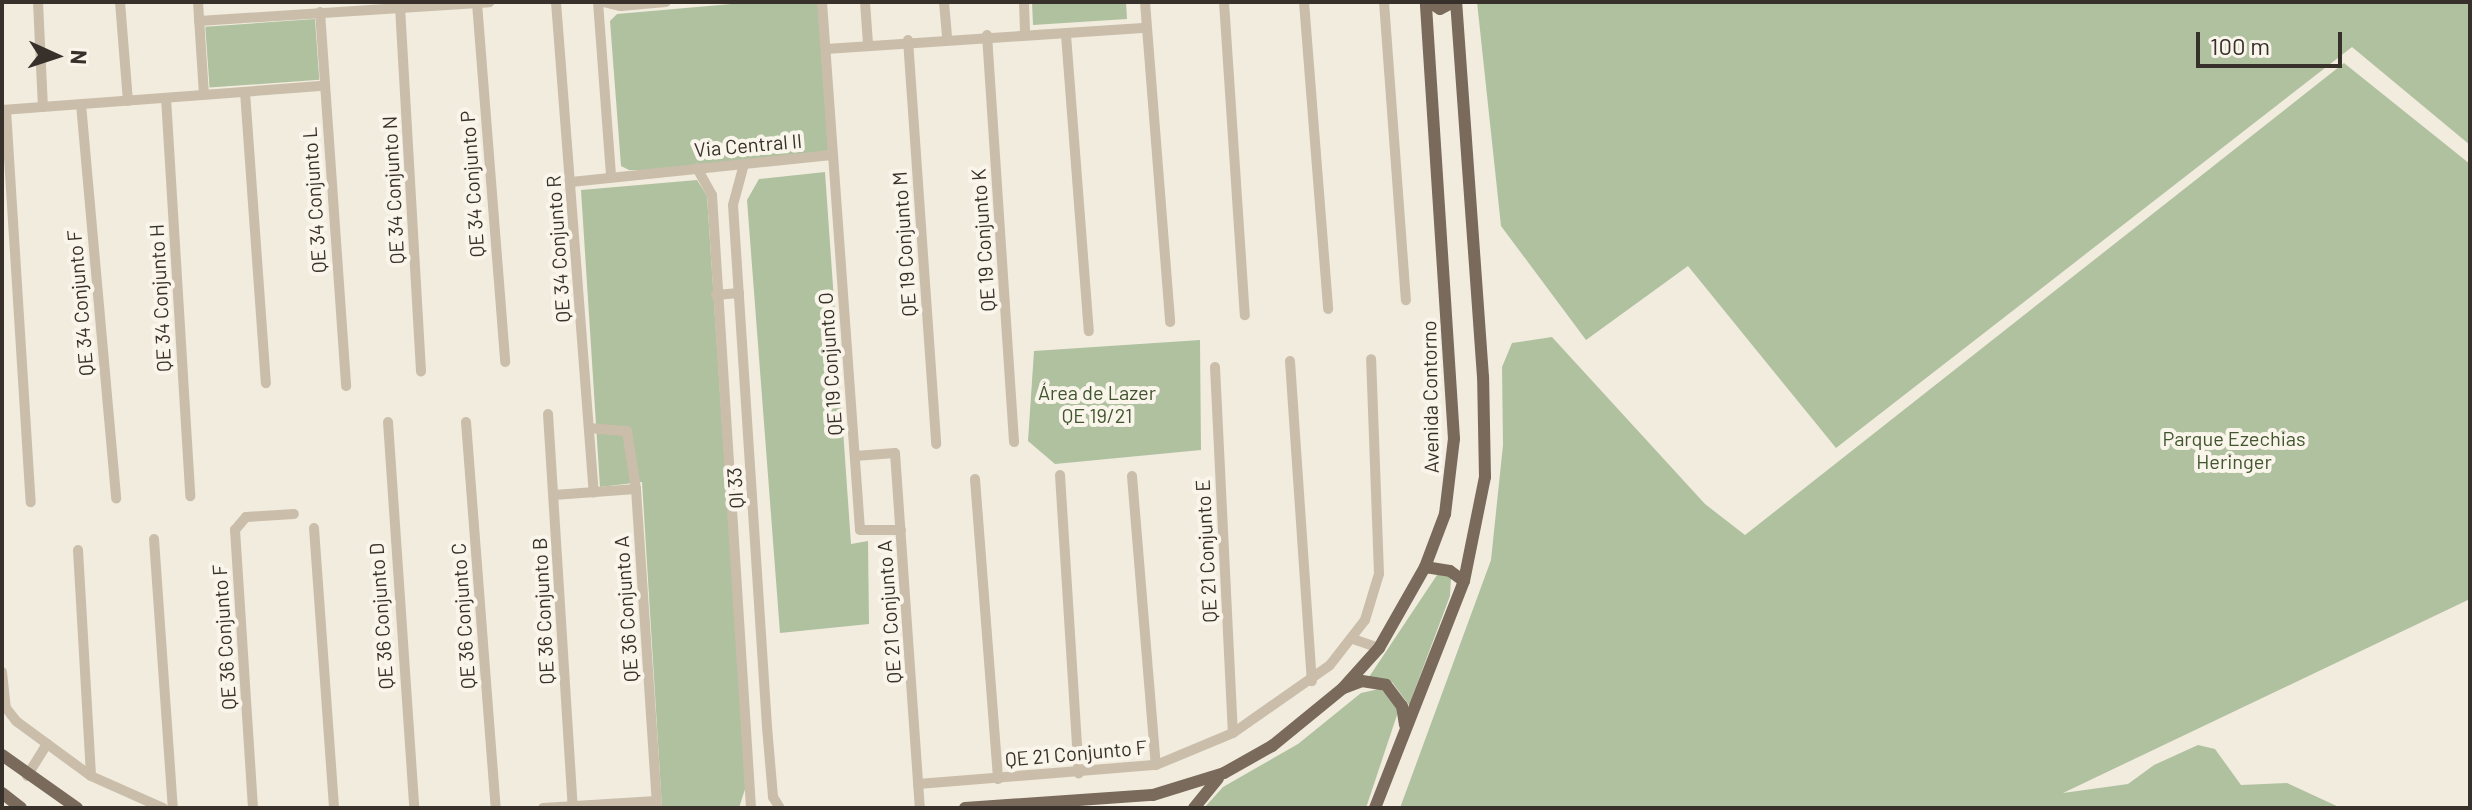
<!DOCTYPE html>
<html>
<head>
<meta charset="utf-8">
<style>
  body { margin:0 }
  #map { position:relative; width:2472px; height:810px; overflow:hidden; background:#f2ecdf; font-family:Barlow,sans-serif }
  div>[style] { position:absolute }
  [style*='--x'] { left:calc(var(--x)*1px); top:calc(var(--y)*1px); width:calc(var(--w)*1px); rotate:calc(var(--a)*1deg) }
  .green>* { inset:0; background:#b0c19f; transform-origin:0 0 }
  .minor>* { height:10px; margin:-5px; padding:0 5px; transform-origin:5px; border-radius:5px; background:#cabeab }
  .major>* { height:12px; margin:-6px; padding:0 6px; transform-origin:6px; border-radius:6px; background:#796a5b }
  span { translate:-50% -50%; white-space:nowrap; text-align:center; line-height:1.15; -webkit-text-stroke:8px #faf5eb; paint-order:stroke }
  .street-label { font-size:20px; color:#38302a }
  .park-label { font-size:20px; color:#41552e }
  .frame { position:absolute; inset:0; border:4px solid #38302a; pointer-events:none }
  .north { position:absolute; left:16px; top:16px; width:80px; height:80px; -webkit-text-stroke:6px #faf5eb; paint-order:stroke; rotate:93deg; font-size:22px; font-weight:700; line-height:32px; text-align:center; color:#38302a }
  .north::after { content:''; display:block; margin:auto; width:28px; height:36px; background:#38302a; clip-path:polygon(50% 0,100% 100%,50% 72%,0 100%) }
  .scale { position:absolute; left:2196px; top:32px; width:146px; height:36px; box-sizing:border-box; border:4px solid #38302a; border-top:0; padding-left:10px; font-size:24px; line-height:28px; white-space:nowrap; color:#38302a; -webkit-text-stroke:6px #faf5eb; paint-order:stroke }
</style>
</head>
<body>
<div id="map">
  <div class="green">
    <i style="clip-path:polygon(754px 2px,819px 2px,831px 147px,820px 157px,702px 170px,629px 170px,621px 166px,610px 21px,617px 14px)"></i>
    <i style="clip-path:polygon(1032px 2px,1126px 2px,1127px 19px,1033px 25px)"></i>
    <i style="clip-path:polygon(1477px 2px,2470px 2px,2470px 145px,2352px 47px,1836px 448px,1688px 266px,1586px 340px,1501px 226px)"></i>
    <i style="left:315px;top:19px;width:61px;height:110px;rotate:86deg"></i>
    <i style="clip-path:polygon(2344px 63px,2470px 164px,2470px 599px,2063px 793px,2128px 784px,2154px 765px,2198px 745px,2215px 749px,2241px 785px,2287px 783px,2341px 808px,1400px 808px,1491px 560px,1503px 445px,1502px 367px,1512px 343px,1552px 337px,1705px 504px,1745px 535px)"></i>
    <i style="clip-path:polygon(825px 172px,851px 544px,868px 541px,869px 624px,780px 633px,747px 200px,759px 179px)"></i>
    <i style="clip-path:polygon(697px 180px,707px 196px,746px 786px,739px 808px,662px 808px,642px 482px,600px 487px,581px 190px)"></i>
    <i style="clip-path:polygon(1200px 340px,1201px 450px,1055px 464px,1028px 441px,1034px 351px)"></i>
    <i style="clip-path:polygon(1439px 572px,1451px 578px,1450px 596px,1409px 705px,1392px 682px,1369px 677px)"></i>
    <i style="clip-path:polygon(1379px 689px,1389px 694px,1398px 712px,1366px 808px,1204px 808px,1223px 787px,1298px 744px,1361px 693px)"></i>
  </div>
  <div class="minor">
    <i style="--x:38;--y:2;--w:105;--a:87.3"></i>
    <i style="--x:120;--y:2;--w:99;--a:85.4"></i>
    <i style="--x:198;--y:2;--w:93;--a:86.3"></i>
    <i style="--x:556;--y:2;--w:492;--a:85.6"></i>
    <i style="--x:598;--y:2;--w:172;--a:85.7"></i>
    <i style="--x:603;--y:2;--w:18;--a:13"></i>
    <i style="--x:621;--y:6;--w:45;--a:-5.1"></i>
    <i style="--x:822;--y:2;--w:529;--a:85.88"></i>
    <i style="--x:860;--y:530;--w:41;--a:0"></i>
    <i style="--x:865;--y:2;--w:42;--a:85.9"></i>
    <i style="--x:944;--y:2;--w:36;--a:85"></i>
    <i style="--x:1024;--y:2;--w:31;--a:88"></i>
    <i style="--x:1145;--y:2;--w:321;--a:85.5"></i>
    <i style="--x:1224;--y:2;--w:314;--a:86.2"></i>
    <i style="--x:1304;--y:2;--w:308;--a:85.5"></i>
    <i style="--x:1384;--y:2;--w:299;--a:85.8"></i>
    <i style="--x:477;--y:3;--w:360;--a:85.5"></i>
    <i style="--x:400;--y:7;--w:365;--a:86.7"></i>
    <i style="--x:320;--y:12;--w:375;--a:86"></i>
    <i style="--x:199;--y:21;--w:291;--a:-3.7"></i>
    <i style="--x:987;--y:35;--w:408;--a:86.2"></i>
    <i style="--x:1066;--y:35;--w:297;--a:85.6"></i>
    <i style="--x:908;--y:40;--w:405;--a:86"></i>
    <i style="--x:826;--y:49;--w:321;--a:-3.8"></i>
    <i style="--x:245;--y:92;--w:292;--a:85.9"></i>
    <i style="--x:166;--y:98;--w:399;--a:86.5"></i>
    <i style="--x:81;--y:104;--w:396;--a:84.9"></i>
    <i style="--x:2;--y:110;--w:322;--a:-4.3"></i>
    <i style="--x:6;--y:110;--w:393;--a:86.4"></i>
    <i style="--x:744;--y:164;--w:42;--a:105"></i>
    <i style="--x:733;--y:205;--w:523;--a:86.27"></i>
    <i style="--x:767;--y:727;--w:70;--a:85.1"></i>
    <i style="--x:773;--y:797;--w:13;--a:58"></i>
    <i style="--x:697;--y:168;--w:31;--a:61"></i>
    <i style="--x:712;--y:195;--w:614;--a:86.36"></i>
    <i style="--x:571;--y:182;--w:262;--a:-5.9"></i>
    <i style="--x:716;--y:295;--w:23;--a:-5"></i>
    <i style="--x:1290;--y:361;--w:321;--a:86.1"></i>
    <i style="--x:1215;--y:367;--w:366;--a:87.2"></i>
    <i style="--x:548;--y:414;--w:393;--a:86.4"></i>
    <i style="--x:388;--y:422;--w:387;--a:86.1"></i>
    <i style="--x:466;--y:422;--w:387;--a:85.6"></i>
    <i style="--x:589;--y:428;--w:38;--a:5"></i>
    <i style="--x:627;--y:431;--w:59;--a:81.2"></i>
    <i style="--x:855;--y:456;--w:40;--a:-4.3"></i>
    <i style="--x:895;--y:453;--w:356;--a:86"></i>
    <i style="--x:1060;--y:475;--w:299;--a:86.4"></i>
    <i style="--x:1132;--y:476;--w:290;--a:85.3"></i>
    <i style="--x:975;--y:479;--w:301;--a:85.6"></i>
    <i style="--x:554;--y:495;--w:82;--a:-4.2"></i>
    <i style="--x:636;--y:489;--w:320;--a:86.2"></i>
    <i style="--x:314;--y:528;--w:281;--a:85.9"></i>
    <i style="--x:154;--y:539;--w:270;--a:86"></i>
    <i style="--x:78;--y:550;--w:226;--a:86.7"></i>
    <i style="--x:1353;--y:639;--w:28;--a:19"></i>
    <i style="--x:2;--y:672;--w:36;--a:84"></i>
    <i style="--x:6;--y:708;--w:16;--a:52"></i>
    <i style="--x:16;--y:721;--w:93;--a:36.3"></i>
    <i style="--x:91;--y:776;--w:79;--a:24"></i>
    <i style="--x:27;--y:776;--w:38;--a:-58"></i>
    <i style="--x:918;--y:784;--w:239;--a:-4.6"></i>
    <i style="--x:1156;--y:765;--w:83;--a:-22.6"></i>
    <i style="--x:1233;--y:733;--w:118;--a:-35"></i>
    <i style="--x:1330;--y:665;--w:57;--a:-52.1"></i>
    <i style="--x:1365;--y:620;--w:48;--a:-73.1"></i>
    <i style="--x:1379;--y:574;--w:215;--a:-92.1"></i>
    <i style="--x:253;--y:808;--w:279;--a:-93.7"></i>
    <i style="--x:235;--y:530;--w:17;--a:-50"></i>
    <i style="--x:246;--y:517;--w:48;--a:-3.6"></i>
    <i style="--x:543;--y:808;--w:113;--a:-3.5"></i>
  </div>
  <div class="major">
    <i style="--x:1429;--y:2;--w:13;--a:32"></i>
    <i style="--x:1440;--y:9;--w:16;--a:-27"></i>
    <i style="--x:1425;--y:567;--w:25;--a:9"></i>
    <i style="--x:1450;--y:571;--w:17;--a:36"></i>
    <i style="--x:1344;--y:688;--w:19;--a:-21"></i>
    <i style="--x:1362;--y:681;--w:24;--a:9"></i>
    <i style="--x:1386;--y:685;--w:26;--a:53"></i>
    <i style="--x:1402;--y:706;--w:19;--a:81"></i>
    <i style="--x:2;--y:755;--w:92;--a:35.2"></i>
    <i style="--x:2;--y:793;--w:24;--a:38"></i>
    <i style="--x:965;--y:808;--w:188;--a:-4"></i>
    <i style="--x:1153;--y:795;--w:74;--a:-17.2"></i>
    <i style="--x:1224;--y:773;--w:55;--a:-29.4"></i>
    <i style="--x:1272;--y:746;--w:92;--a:-39.2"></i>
    <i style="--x:1343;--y:688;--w:54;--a:-48"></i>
    <i style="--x:1379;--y:648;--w:93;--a:-60.4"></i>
    <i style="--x:1425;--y:567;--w:57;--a:-69.3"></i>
    <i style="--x:1445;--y:514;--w:76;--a:-83.2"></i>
    <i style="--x:1454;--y:439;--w:438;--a:-93.7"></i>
    <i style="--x:1194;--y:808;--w:38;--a:-51"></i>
    <i style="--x:1375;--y:808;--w:244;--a:-68.6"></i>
    <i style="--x:1464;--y:581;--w:106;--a:-78.6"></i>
    <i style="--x:1485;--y:477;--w:100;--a:-91.1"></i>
    <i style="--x:1483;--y:377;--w:376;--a:-94.1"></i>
  </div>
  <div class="street-label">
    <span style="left:748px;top:145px;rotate:-5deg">Via Central II</span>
    <span style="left:472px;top:184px;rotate:-94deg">QE 34 Conjunto P</span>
    <span style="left:393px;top:190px;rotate:-93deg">QE 34 Conjunto N</span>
    <span style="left:314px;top:200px;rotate:-94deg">QE 34 Conjunto L</span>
    <span style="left:983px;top:240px;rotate:-94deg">QE 19 Conjunto K</span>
    <span style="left:904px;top:244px;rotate:-94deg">QE 19 Conjunto M</span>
    <span style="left:558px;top:249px;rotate:-94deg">QE 34 Conjunto R</span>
    <span style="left:160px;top:298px;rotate:-93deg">QE 34 Conjunto H</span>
    <span style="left:80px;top:303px;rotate:-95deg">QE 34 Conjunto F</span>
    <span style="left:830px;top:364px;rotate:-94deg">QE 19 Conjunto O</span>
    <span style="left:1430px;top:397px;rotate:-91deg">Avenida Contorno</span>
    <span style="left:735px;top:488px;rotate:-94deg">QI 33</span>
    <span style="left:1206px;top:551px;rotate:-93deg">QE 21 Conjunto E</span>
    <span style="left:626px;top:609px;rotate:-94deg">QE 36 Conjunto A</span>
    <span style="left:543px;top:611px;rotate:-93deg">QE 36 Conjunto B</span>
    <span style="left:889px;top:612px;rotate:-94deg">QE 21 Conjunto A</span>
    <span style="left:381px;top:616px;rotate:-94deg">QE 36 Conjunto D</span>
    <span style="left:463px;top:616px;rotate:-94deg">QE 36 Conjunto C</span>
    <span style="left:224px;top:637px;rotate:-94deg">QE 36 Conjunto F</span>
    <span style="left:1076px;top:753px;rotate:-5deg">QE 21 Conjunto F</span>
  </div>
  <div class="park-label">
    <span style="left:1097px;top:404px">Área de Lazer<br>QE 19/21</span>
    <span style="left:2234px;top:450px">Parque Ezechias<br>Heringer</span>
  </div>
  <div class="frame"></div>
  <div class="north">N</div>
  <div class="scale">100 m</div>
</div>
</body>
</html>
